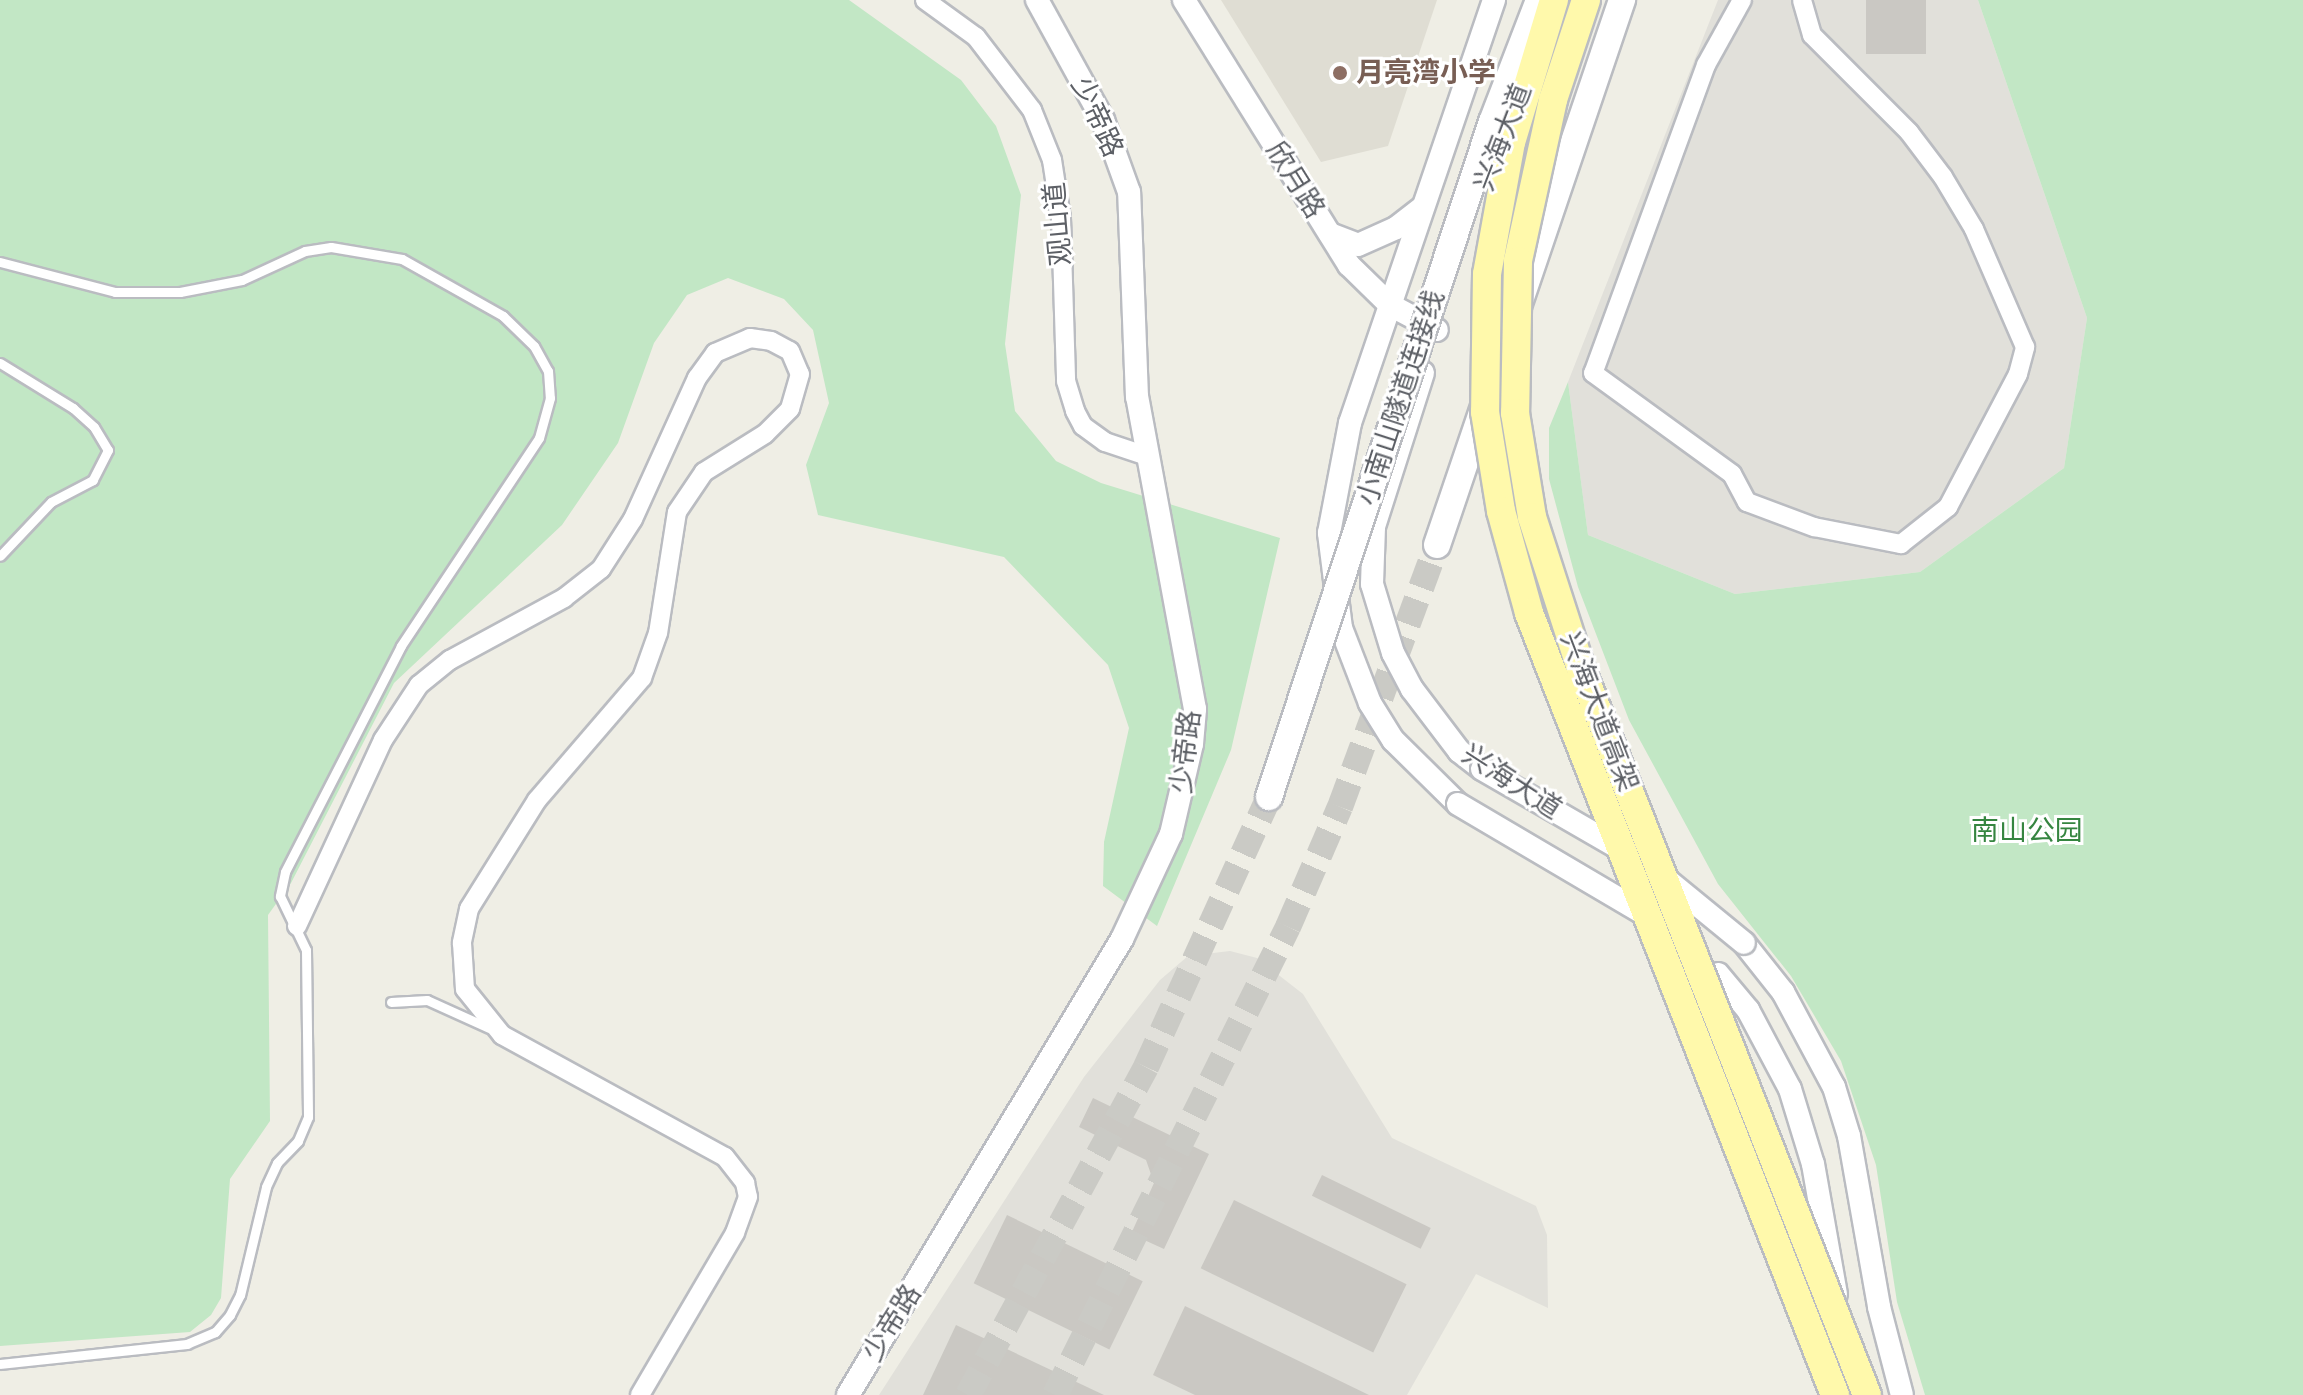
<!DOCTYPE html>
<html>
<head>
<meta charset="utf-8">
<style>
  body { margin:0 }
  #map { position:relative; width:2303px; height:1395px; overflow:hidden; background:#efeee5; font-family:"Nunito Sans","Noto Sans SC",sans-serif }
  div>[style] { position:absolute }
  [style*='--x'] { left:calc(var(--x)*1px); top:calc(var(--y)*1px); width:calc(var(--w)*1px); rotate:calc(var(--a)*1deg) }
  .industrial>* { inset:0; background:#e1e0da }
  .education>* { inset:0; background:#dfddd3 }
  .green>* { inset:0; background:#c2e7c5 }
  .building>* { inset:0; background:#cac8c3; transform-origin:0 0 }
  .secondary-tunnel>* { height:26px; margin-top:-13px; transform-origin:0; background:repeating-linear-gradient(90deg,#cacac5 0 26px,transparent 0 39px) }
  .roads { filter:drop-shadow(2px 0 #babcc1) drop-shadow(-2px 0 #babcc1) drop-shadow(0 2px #babcc1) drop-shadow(0 -2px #babcc1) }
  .service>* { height:9px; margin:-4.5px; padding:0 4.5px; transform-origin:4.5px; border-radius:4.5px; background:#fff }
  .minor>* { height:18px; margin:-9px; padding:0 9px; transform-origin:9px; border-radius:9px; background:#fff }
  .tertiary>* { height:22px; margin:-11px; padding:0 11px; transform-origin:11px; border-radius:11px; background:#fff }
  .secondary>* { height:26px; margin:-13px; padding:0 13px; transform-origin:13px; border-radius:13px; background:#fff }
  .bridges { filter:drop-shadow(2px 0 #babcc1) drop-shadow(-2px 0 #babcc1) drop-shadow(0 2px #babcc1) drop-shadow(0 -2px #babcc1) }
  .tertiary-bridge>* { height:22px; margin:-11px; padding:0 11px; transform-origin:11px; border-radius:11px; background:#fff }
  .secondary-bridge>* { height:26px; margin:-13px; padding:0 13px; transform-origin:13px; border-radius:13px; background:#fff }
  .primary-bridge>* { height:28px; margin:-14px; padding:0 14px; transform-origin:14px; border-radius:14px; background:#fff9ab }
  .dots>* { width:22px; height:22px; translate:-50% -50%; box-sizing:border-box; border:4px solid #fff; border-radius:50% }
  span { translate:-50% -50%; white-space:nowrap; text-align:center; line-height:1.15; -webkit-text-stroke:6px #fff; paint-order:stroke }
  .education-label { font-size:28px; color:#785e54; font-weight:700 }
  .left { translate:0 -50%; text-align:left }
  .street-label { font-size:28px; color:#5d6066 }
  .park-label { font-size:28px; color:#358540 }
</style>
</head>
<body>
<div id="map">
  <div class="industrial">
    <i style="clip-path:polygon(1718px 0,1978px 0,2087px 318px,2064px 468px,1920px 572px,1735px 594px,1588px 535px,1568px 382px)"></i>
    <i style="clip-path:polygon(1230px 951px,1257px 958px,1303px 994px,1392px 1138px,1536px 1206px,1547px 1235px,1548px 1308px,1476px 1274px,1407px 1395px,879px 1395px,1084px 1077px,1160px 980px,1188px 956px)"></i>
  </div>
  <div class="education">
    <i style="clip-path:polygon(1221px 0,1437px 0,1388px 146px,1321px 162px)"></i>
  </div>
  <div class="green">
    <i style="clip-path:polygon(0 0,849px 0,961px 80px,996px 126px,1021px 195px,1005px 344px,1015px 411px,1056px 461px,1101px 483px,1280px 538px,1231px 750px,1157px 926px,1103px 886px,1104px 842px,1129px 728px,1108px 665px,1004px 557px,818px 515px,806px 465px,829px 403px,813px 330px,784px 299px,728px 278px,687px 295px,654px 343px,618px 443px,562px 525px,394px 683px,291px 883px,268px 915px,270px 1121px,230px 1179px,221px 1298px,211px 1315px,190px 1332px,0 1346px)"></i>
    <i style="clip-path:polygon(1978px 0,2303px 0,2303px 1395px,1925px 1395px,1897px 1302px,1876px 1165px,1841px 1061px,1791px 976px,1718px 884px,1629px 720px,1578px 587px,1549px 479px,1549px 428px,1568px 382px,1588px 535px,1735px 594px,1920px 572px,2064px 468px,2087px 318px)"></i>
  </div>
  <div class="building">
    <i style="left:1866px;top:0;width:60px;height:54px"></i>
    <i style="clip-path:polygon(1093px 1098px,1209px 1154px,1164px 1249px,1131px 1234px,1154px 1183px,1146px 1160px,1079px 1127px)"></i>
    <i style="left:1322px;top:1175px;width:121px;height:23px;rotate:26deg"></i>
    <i style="left:1234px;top:1200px;width:192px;height:76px;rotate:26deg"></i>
    <i style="left:1007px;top:1215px;width:151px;height:76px;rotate:26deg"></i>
    <i style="clip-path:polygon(1185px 1306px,1369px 1395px,1195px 1395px,1153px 1375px)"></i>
    <i style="clip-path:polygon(956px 1325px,1104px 1395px,923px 1395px)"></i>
  </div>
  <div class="secondary-tunnel">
    <i style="--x:968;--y:1395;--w:373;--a:-61.5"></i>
    <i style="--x:1146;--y:1067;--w:297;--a:-65.5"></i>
    <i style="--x:1055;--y:1395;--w:523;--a:-63.53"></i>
    <i style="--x:1288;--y:927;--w:131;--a:-66.6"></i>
    <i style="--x:1340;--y:807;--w:279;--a:-69.7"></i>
  </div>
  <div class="roads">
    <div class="service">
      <i style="--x:0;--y:262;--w:119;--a:14.6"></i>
      <i style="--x:115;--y:292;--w:65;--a:0"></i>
      <i style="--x:180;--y:292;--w:63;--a:-11"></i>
      <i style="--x:242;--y:280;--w:69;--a:-24.7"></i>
      <i style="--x:305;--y:251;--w:26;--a:-9"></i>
      <i style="--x:331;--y:247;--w:72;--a:9.6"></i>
      <i style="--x:402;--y:259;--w:116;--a:29.4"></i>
      <i style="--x:503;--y:316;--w:43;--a:44.1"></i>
      <i style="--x:534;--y:346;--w:29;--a:61"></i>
      <i style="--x:548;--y:371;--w:27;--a:86"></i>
      <i style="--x:550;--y:398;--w:41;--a:105.4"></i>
      <i style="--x:539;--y:438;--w:250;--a:123.6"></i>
      <i style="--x:401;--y:646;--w:254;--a:117.2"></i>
      <i style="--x:285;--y:872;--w:25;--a:102"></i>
      <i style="--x:280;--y:896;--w:60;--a:64.3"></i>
      <i style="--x:306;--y:950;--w:167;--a:89.3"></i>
      <i style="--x:308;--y:1117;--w:26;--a:113"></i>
      <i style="--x:298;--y:1141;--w:30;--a:134"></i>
      <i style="--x:277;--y:1163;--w:26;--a:115"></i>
      <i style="--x:266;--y:1187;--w:111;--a:103.5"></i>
      <i style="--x:240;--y:1295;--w:22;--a:117"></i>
      <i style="--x:230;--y:1315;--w:23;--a:131"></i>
      <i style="--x:215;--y:1332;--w:30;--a:157"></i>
      <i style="--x:187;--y:1344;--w:188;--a:173.9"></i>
      <i style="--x:0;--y:363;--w:86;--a:31.7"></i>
      <i style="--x:73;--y:408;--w:28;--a:42"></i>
      <i style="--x:94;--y:427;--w:27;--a:59"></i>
      <i style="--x:108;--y:450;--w:34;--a:117"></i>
      <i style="--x:93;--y:480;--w:47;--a:152.4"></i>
      <i style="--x:51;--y:502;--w:74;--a:133.4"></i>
      <i style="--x:391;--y:1002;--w:36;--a:-3"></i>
      <i style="--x:427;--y:1000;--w:68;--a:24.3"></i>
    </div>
    <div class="minor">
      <i style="--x:925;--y:0;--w:63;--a:36"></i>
      <i style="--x:976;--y:37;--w:92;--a:52.5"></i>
      <i style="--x:1032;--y:110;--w:54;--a:68.2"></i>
      <i style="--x:1052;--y:160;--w:59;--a:81.2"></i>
      <i style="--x:1061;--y:218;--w:163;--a:88.2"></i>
      <i style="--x:1066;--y:381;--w:31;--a:73"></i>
      <i style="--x:1075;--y:411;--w:17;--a:62"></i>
      <i style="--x:1083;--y:426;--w:27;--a:36"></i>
      <i style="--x:1105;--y:442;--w:41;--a:18.4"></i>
      <i style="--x:1742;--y:0;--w:74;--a:119"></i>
      <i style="--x:1706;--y:65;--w:328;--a:110.1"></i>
      <i style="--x:1593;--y:373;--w:172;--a:36"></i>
      <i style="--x:1732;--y:474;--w:32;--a:62"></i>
      <i style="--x:1747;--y:502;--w:72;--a:20.5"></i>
      <i style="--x:1814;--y:527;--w:89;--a:11.1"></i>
      <i style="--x:1901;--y:544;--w:60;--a:-38.2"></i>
      <i style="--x:1948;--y:507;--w:150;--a:-62.2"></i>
      <i style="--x:2018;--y:374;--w:28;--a:-75"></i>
      <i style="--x:2025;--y:347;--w:129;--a:-113.4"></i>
      <i style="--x:1974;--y:229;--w:61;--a:-120.8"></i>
      <i style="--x:1943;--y:177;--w:56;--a:-127.1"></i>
      <i style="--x:1909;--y:132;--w:137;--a:-135"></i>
      <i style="--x:1812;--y:35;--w:36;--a:-106"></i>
      <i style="--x:297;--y:926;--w:205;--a:-65.2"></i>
      <i style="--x:383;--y:740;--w:66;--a:-56.8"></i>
      <i style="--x:419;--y:685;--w:40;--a:-39"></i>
      <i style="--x:450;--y:660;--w:130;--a:-28.5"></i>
      <i style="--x:564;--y:598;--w:47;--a:-38.1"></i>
      <i style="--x:601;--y:569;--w:59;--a:-57.4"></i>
      <i style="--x:633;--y:519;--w:155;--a:-65.6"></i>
      <i style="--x:697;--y:378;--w:31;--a:-54"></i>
      <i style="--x:715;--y:353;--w:38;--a:-23"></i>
      <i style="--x:750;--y:338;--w:21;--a:8"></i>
      <i style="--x:771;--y:341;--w:21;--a:28"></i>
      <i style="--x:790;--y:351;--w:25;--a:67"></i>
      <i style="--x:800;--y:374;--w:36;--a:106"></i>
      <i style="--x:790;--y:409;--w:35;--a:135"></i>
      <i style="--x:765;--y:434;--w:72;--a:148.1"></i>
      <i style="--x:704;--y:472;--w:48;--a:124"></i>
      <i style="--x:677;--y:512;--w:122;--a:98.9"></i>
      <i style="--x:658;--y:633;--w:48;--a:109.6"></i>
      <i style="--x:642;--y:678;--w:161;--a:130.7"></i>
      <i style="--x:537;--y:800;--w:128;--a:122"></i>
      <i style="--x:469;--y:909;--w:35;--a:102"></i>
      <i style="--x:462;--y:943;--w:46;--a:86.3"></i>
      <i style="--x:465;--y:989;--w:59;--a:51.2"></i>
      <i style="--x:502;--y:1035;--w:254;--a:28.7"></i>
      <i style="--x:725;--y:1157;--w:33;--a:52"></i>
      <i style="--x:745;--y:1183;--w:14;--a:78"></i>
      <i style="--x:748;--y:1197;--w:38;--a:110"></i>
      <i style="--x:735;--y:1233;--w:188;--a:120.4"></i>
    </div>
    <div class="tertiary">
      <i style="--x:1184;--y:0;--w:312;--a:58.1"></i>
      <i style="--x:1349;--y:265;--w:57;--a:44.3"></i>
      <i style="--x:1390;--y:305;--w:53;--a:28"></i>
      <i style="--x:1330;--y:234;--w:30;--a:21"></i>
      <i style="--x:1358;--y:245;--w:42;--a:-24.1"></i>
      <i style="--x:1396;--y:228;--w:34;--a:-38"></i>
      <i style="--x:1423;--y:373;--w:162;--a:107.7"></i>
      <i style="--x:1374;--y:527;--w:57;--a:92"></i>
      <i style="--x:1372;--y:584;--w:72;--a:73.1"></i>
      <i style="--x:1393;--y:653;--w:41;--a:62.2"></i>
      <i style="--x:1412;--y:689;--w:78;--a:52.8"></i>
      <i style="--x:1459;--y:751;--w:29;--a:38"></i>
      <i style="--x:1458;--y:804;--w:91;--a:-135.4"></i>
      <i style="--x:1393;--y:740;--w:44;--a:-121.9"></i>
      <i style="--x:1370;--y:703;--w:80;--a:-111.1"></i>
      <i style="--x:1341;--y:628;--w:96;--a:-97.2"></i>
      <i style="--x:1329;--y:533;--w:112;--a:-79.2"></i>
      <i style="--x:1350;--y:423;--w:447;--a:-71.2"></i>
      <i style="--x:1744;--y:943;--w:63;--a:51.5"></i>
      <i style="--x:1783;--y:992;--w:108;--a:61.8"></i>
      <i style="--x:1834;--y:1087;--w:51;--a:73"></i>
      <i style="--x:1849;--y:1136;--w:174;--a:80"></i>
      <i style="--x:1879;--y:1307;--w:91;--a:75.4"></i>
      <i style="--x:1718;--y:974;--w:47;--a:50.2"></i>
      <i style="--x:1748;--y:1010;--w:89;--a:62"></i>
      <i style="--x:1790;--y:1089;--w:78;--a:73"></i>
      <i style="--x:1813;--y:1164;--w:132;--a:80"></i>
      <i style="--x:848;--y:1395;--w:532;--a:-59"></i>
      <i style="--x:1122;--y:939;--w:116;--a:-65"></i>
      <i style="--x:1171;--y:834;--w:92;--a:-76.9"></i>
      <i style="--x:1192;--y:744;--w:35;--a:-85"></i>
      <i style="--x:1195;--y:709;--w:317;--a:-100.5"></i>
      <i style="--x:1137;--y:397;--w:205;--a:-92.2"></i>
      <i style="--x:1129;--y:192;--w:77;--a:-109.9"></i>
      <i style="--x:1103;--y:120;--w:137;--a:-118.8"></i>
    </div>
    <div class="secondary">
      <i style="--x:1437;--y:545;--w:576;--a:-71.25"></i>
    </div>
  </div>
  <div class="bridges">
    <div class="tertiary-bridge">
      <i style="--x:1482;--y:769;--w:166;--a:30"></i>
      <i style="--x:1458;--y:804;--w:223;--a:30.5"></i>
      <i style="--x:1661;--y:875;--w:107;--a:39.3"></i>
    </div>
    <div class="secondary-bridge">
      <i style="--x:1269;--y:797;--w:711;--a:-71.72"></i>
      <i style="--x:1492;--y:122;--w:131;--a:-68.9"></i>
    </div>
    <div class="primary-bridge">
      <i style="--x:1554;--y:0;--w:148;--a:106.8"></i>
      <i style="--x:1511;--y:142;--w:134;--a:100.3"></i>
      <i style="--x:1487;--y:274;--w:138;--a:90.8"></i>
      <i style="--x:1485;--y:412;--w:100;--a:80.8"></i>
      <i style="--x:1501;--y:511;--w:106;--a:74.6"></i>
      <i style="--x:1529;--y:613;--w:840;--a:68.63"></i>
      <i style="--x:1586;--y:0;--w:105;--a:108.3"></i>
      <i style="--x:1553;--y:100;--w:165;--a:102.3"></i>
      <i style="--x:1518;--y:261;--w:152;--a:91.1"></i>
      <i style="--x:1515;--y:413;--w:105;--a:80.7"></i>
      <i style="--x:1532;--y:517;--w:160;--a:72.1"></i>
      <i style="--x:1581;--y:669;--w:780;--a:68.5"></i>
    </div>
  </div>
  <div class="dots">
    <i style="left:1340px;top:73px;background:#8d6e63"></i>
  </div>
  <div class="education-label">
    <span class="left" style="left:1356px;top:73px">月亮湾小学</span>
  </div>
  <div class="street-label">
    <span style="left:1097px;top:117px;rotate:65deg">少帝路</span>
    <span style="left:1503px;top:137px;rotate:-69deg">兴海大道</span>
    <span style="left:1295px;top:180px;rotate:58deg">欣月路</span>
    <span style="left:1058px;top:224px;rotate:-95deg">观山道</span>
    <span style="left:1401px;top:398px;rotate:-72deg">小南山隧道连接线</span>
    <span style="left:1599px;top:712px;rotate:69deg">兴海大道高架</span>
    <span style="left:1186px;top:752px;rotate:-83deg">少帝路</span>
    <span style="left:1512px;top:782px;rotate:33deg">兴海大道</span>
    <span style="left:892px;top:1323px;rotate:-58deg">少帝路</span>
  </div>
  <div class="park-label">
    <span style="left:2027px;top:831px">南山公园</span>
  </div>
</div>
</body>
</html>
